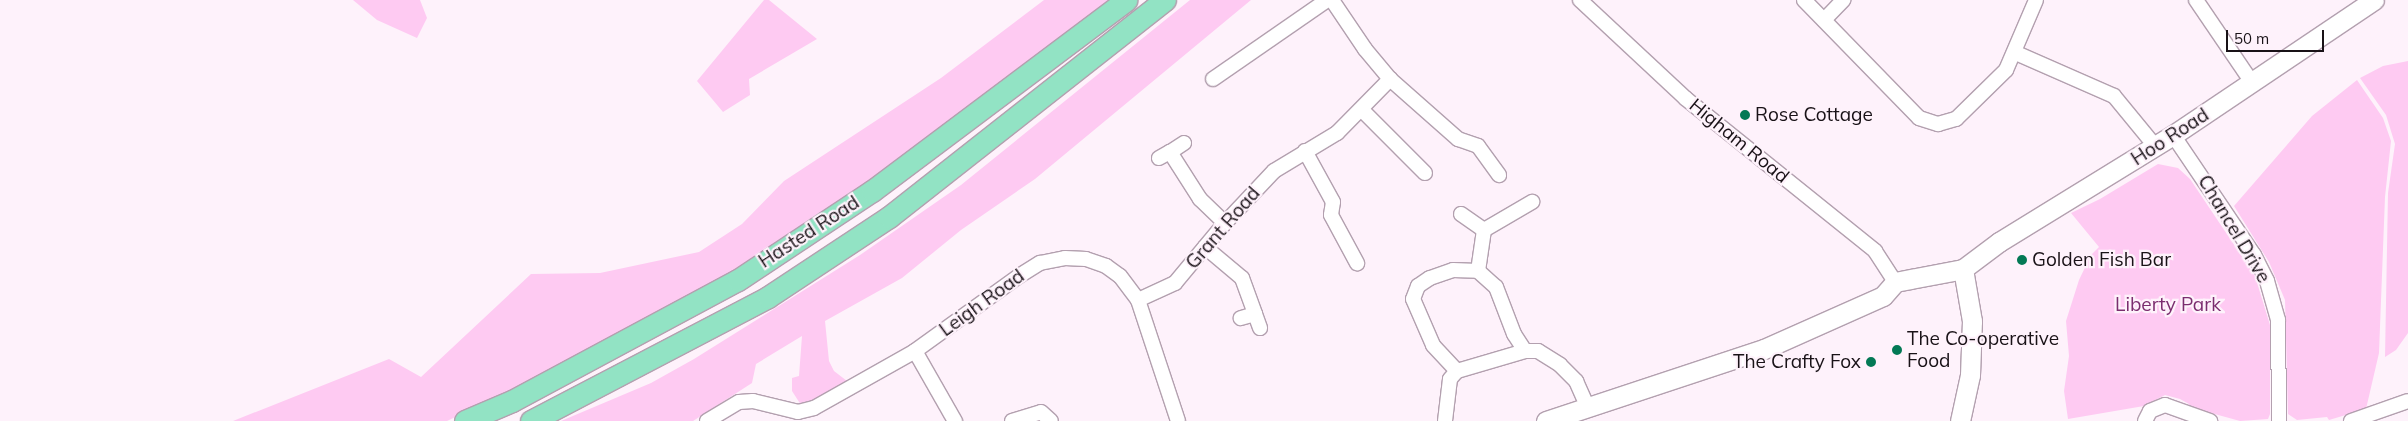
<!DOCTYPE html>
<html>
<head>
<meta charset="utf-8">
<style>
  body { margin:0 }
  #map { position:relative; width:2408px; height:421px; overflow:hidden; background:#fef2fb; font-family:Mulish,sans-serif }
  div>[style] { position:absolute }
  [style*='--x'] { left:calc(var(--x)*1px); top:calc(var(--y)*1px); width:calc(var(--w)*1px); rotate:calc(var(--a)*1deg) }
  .green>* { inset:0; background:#fecaf2 }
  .roads { filter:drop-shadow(1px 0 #b3a0af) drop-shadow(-1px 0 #b3a0af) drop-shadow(0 1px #b3a0af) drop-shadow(0 -1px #b3a0af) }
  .street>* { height:14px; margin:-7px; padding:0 7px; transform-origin:7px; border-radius:7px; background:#fff }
  .secondary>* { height:19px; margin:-9.5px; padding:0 9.5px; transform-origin:9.5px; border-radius:9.5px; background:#fff }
  .primary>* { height:21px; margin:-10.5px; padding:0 10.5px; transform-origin:10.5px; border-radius:10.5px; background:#92e3c4 }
  .dots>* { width:14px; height:14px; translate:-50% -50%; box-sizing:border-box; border:2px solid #fef2fb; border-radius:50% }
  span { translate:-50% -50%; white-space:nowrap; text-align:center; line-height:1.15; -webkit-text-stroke:4.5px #fef2fb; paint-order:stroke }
  .poi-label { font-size:19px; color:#191217 }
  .left { translate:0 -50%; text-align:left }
  .right { translate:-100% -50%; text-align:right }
  .street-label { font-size:19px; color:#191217 }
  .park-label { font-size:19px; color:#7b2d6f }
  .scale { position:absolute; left:2226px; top:30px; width:98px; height:22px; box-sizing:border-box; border:2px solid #191217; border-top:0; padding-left:6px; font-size:15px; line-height:18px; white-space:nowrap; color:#191217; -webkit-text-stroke:4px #fef2fb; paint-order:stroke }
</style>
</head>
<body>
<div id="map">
  <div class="green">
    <i style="clip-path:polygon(353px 0,420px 0,427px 18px,417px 38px,377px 20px)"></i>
    <i style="clip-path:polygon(764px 0,769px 0,817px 39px,749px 79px,750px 95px,723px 112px,697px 81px)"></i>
    <i style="clip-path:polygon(1044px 0,1116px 0,851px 199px,719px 283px,592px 352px,447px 421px,233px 421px,389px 359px,421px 377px,531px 274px,600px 273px,699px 252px,742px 224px,784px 181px,941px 78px)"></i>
    <i style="clip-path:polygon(1190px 0,1251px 0,1035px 179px,961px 230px,902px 278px,825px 321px,829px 361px,834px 371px,847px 381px,835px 392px,814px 403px,801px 405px,792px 391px,792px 378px,799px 376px,802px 336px,756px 364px,752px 383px,693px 421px,561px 421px,651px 383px,694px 359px,860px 255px,961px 185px)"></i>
    <i style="clip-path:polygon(2408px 61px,2408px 333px,2396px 350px,2385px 357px,2388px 193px,2395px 144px,2386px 115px,2360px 78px,2383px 66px)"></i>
    <i style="clip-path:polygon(2357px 80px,2383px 118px,2391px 141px,2385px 197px,2379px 353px,2366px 409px,2329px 420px,2327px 417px,2297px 420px,2288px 414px,2285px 300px,2269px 262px,2234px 206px,2312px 116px)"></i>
    <i style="clip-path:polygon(2158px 164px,2178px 168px,2190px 179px,2255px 276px,2270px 325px,2270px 414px,2268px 419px,2240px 421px,2211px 413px,2209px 416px,2188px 407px,2189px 404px,2180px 399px,2165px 395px,2144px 406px,2068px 419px,2064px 391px,2069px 356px,2066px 321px,2079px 280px,2091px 255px,2099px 247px,2071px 213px,2100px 199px)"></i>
  </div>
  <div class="roads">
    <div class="street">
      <i style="--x:1580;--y:0;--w:144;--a:43"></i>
      <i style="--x:1685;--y:98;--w:244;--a:38.8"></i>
      <i style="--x:1875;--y:251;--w:37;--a:57"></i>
      <i style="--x:1804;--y:0;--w:165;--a:45.7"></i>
      <i style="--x:1919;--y:118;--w:20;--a:18"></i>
      <i style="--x:1938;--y:124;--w:19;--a:-16"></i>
      <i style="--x:1956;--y:119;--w:70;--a:-44.4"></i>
      <i style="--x:2006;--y:70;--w:76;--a:-66.8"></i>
      <i style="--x:2196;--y:0;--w:98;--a:55.8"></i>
      <i style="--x:1824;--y:20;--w:28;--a:-46"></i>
      <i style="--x:2016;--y:53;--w:107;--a:23.7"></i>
      <i style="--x:2114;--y:96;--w:65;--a:50.6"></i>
      <i style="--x:1213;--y:79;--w:139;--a:-34.7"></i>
      <i style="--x:1390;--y:79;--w:91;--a:41.4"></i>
      <i style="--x:1458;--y:139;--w:21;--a:19"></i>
      <i style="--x:1478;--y:146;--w:36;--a:54"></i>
      <i style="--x:1362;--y:110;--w:89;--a:45"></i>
      <i style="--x:2173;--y:135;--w:145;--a:56"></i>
      <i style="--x:2254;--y:255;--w:29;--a:63"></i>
      <i style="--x:2267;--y:281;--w:41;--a:74.2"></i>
      <i style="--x:2278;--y:320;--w:101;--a:89.4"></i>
      <i style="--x:1184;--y:143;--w:17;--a:147"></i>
      <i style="--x:1170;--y:152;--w:56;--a:57.4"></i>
      <i style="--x:1200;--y:199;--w:35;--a:44"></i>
      <i style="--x:1305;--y:151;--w:58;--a:61.2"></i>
      <i style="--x:1333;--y:202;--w:13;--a:99"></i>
      <i style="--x:1331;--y:215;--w:55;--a:61.6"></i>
      <i style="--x:1159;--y:158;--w:13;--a:-29"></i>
      <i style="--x:1461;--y:214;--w:28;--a:35"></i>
      <i style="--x:1205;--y:247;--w:48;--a:40"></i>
      <i style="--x:1242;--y:278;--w:38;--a:70"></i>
      <i style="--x:1255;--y:314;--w:15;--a:164"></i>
      <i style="--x:1478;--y:271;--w:41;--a:-81.7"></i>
      <i style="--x:1484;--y:230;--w:56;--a:-30.3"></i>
      <i style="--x:1138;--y:300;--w:41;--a:-24.7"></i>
      <i style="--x:1175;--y:283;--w:78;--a:-50.2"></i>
      <i style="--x:1225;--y:223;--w:71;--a:-46.7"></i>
      <i style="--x:1274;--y:171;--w:74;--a:-31.1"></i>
      <i style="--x:1337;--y:133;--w:76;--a:-45.5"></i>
      <i style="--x:1390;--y:79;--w:39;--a:-130"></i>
      <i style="--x:1365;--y:49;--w:59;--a:-124"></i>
      <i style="--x:1255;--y:314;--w:15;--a:70"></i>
      <i style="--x:915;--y:351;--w:81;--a:60.3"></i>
      <i style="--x:1457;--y:371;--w:71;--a:-16.4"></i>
      <i style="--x:707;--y:421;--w:37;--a:-31"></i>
      <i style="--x:739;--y:402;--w:14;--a:-4"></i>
      <i style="--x:753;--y:401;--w:46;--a:13.7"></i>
      <i style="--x:798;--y:412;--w:16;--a:-14"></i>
      <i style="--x:814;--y:408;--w:116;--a:-29.4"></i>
      <i style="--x:915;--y:351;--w:128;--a:-35.8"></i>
      <i style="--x:1019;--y:276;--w:25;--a:-32"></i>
      <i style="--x:1040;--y:263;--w:25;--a:-11"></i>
      <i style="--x:1065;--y:258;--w:21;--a:3"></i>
      <i style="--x:1086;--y:259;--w:21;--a:19"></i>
      <i style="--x:1106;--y:266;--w:17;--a:36"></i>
      <i style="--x:1120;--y:276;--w:30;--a:53"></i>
      <i style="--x:1138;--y:300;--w:127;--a:71.7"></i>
      <i style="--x:1012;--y:421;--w:30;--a:-17"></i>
      <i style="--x:1041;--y:412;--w:13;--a:42"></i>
      <i style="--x:1445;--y:421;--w:42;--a:-83.2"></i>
      <i style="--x:1450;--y:379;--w:11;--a:-49"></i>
      <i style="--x:1457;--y:371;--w:35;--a:-133"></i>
      <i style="--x:1433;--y:345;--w:50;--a:-113.5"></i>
      <i style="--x:1413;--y:299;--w:14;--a:-69"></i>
      <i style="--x:1418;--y:286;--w:14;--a:-34"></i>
      <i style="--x:1430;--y:278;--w:24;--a:-19"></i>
      <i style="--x:1453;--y:270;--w:25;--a:2"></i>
      <i style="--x:1478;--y:271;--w:24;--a:42"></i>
      <i style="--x:1496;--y:287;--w:50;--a:69"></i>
      <i style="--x:1514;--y:334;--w:20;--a:57"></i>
      <i style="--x:1525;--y:351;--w:13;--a:0"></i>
      <i style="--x:1538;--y:351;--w:26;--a:32"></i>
      <i style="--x:1560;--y:365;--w:23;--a:45"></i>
      <i style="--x:1576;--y:381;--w:30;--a:66"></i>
      <i style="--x:2145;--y:421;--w:11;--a:-63"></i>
      <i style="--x:2150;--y:411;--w:16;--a:-22"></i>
      <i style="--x:2165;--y:405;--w:48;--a:19.6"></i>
      <i style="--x:2351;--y:421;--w:60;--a:-19.3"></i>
    </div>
    <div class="secondary">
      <i style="--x:1546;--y:421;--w:230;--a:-18.3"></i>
      <i style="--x:1764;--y:349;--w:130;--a:-24"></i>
      <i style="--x:1883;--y:296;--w:18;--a:-49"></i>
      <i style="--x:1895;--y:282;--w:69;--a:-10.8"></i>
      <i style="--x:1963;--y:269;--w:45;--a:-36.9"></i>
      <i style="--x:1999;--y:242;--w:204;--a:-31.6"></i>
      <i style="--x:2173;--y:135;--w:242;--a:-33.9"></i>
      <i style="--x:1960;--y:421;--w:47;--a:-77.7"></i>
      <i style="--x:1970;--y:375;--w:54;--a:-87.9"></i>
      <i style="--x:1972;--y:321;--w:53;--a:-99.8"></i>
    </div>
    <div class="primary">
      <i style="--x:465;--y:421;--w:51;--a:-23.1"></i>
      <i style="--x:512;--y:401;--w:256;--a:-28.2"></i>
      <i style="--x:738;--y:280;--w:161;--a:-33.6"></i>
      <i style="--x:872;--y:191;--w:318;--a:-36.9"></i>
      <i style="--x:531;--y:421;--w:267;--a:-27.6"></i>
      <i style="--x:768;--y:297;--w:145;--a:-33.5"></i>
      <i style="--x:889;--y:217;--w:351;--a:-38.2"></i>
    </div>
  </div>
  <div class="dots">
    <i style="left:1745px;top:115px;background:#037955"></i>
    <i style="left:2022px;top:260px;background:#037955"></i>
    <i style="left:1897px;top:350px;background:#037955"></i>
    <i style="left:1871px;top:362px;background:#037955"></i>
  </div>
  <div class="poi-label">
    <span class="left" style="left:1755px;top:115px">Rose Cottage</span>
    <span class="left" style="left:2032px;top:260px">Golden Fish Bar</span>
    <span class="left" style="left:1907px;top:350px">The Co-operative<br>Food</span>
    <span class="right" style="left:1861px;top:362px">The Crafty Fox</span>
  </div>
  <div class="street-label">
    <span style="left:2170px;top:137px;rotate:-33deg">Hoo Road</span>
    <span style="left:1739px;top:141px;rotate:39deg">Higham Road</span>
    <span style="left:1223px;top:228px;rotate:-49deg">Grant Road</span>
    <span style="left:2234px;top:229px;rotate:59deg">Chancel Drive</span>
    <span style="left:809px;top:232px;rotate:-33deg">Hasted Road</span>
    <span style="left:982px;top:303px;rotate:-36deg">Leigh Road</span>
  </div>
  <div class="park-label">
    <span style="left:2168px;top:305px">Liberty Park</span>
  </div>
  <div class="scale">50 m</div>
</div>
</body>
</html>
